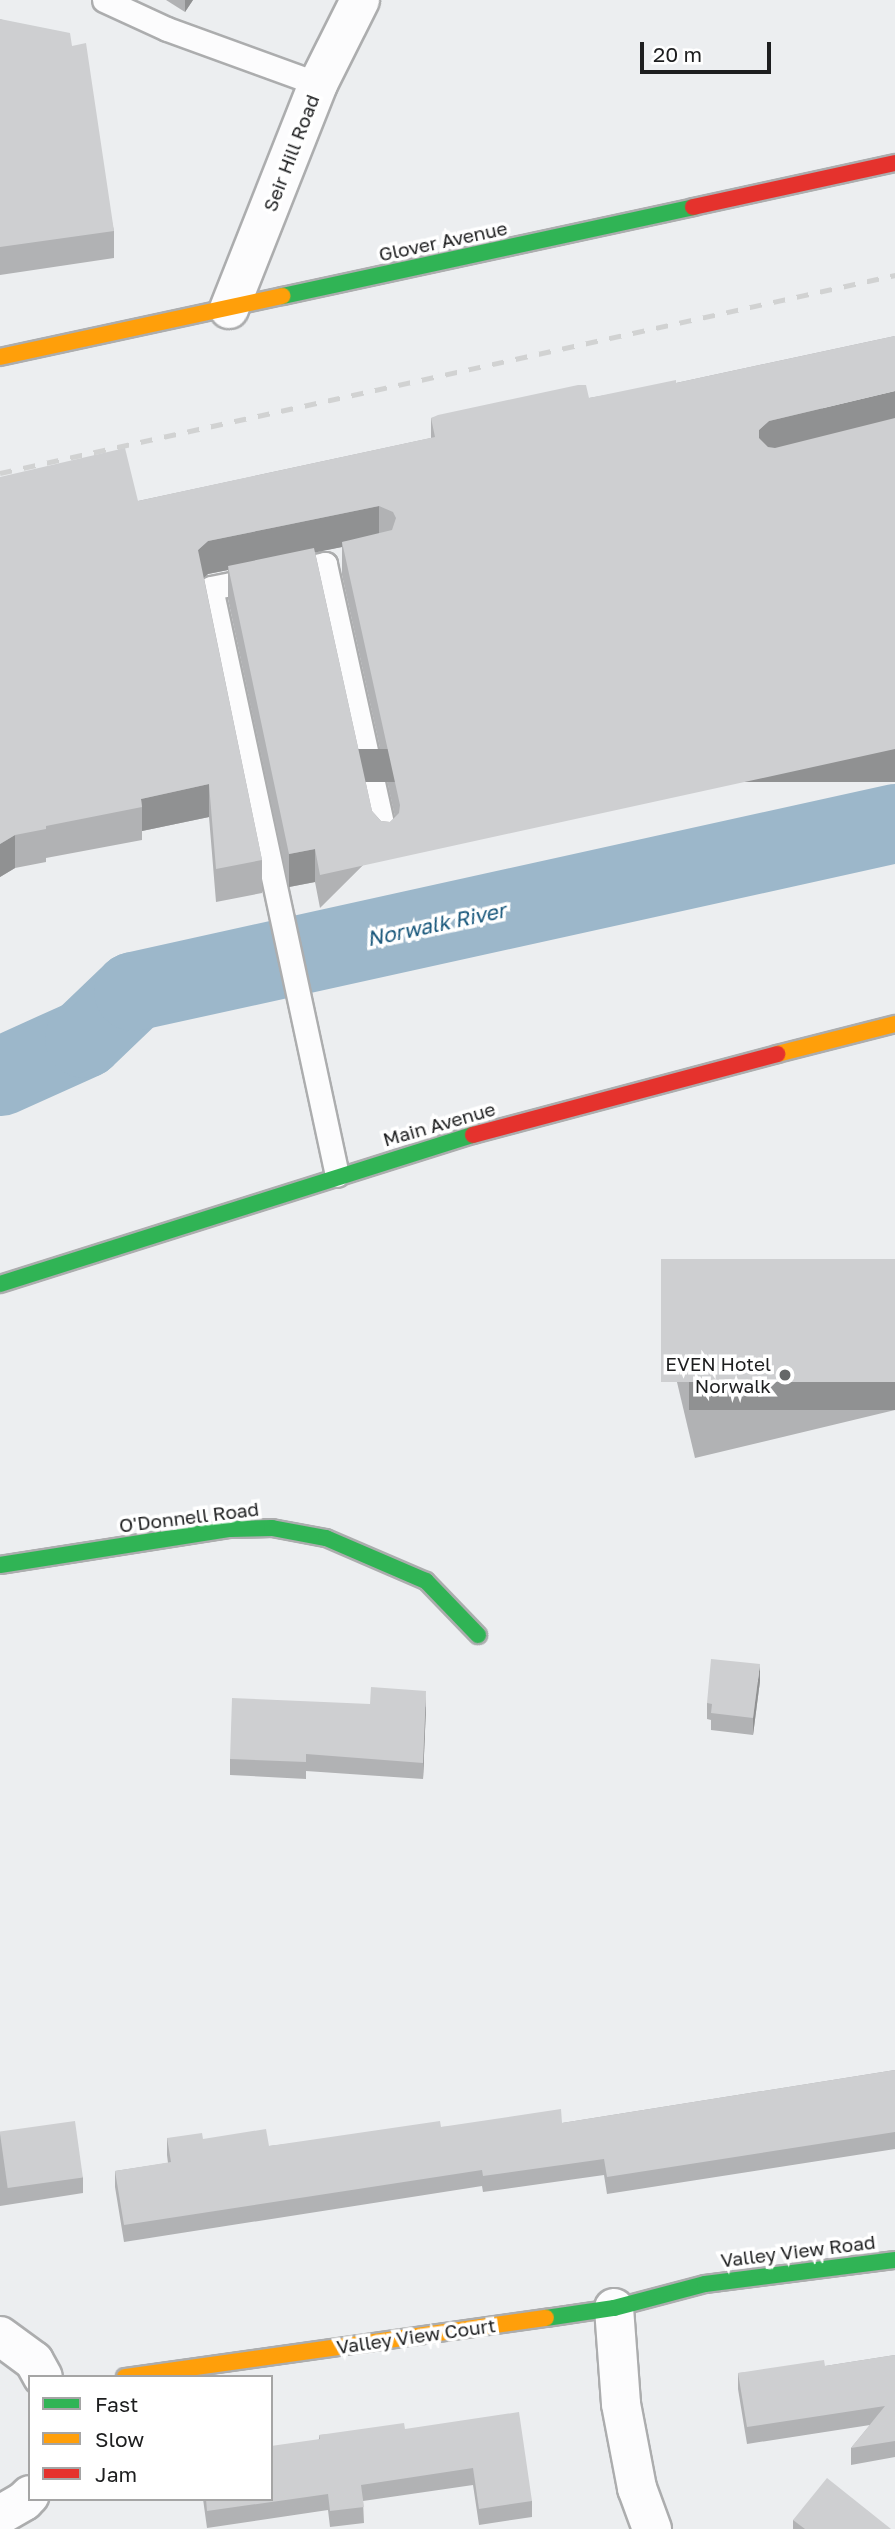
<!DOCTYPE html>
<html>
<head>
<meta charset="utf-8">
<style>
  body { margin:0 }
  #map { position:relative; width:895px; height:2529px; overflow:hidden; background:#eceef0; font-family:"Golos Text",sans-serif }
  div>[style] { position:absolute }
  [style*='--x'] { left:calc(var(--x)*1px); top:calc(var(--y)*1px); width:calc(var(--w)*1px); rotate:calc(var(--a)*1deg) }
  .river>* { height:79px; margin:-39.5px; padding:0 39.5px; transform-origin:39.5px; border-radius:39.5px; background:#9cb7ca }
  .roads { filter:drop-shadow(2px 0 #acadae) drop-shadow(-2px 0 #acadae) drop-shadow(0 2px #acadae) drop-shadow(0 -2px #acadae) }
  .lane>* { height:23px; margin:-11.5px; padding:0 11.5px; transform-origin:11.5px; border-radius:11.5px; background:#fcfcfd }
  .street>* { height:38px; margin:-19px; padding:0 19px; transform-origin:19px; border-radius:19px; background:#fcfcfd }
  .fast>* { height:16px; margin:-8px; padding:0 8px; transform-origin:8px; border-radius:8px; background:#30b455 }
  .slow>* { height:16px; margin:-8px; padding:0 8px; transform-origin:8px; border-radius:8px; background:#ff9f0a }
  .jam>* { height:16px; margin:-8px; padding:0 8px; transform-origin:8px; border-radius:8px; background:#e5322d }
  .rail>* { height:5px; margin-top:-2.5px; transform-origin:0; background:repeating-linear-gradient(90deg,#d1d2d2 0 12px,transparent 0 24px) }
  .wall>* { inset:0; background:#b1b2b4 }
  .shaded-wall>* { inset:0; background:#909192; transform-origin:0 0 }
  .building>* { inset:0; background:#cecfd1; transform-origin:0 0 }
  .dots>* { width:19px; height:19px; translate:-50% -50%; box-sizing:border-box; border:4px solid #fff; border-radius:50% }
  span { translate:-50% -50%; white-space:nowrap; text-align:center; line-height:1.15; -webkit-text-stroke:7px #fff; paint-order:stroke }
  .street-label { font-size:19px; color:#1d1e1f }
  .poi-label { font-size:19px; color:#1d1e1f }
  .right { translate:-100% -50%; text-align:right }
  .water-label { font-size:21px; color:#18577b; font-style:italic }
  .legend { position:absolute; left:28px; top:2375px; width:245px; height:126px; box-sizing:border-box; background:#fff; border:2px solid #a5a5a5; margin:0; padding:9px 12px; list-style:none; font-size:21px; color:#1d1e1f }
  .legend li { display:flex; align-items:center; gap:14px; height:35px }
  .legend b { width:35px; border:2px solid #a5a5a5 }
  .scale { position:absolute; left:640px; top:42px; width:131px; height:32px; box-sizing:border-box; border:4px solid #1d1e1f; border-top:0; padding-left:9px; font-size:21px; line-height:24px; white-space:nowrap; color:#1d1e1f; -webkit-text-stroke:5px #fff; paint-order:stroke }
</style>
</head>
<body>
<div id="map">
  <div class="river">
    <i style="--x:0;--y:1076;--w:92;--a:-24.3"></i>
    <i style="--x:84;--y:1038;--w:68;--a:-43.8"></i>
    <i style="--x:133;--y:991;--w:780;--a:-12.43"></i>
  </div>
  <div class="roads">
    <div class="lane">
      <i style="--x:104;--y:0;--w:69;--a:24.7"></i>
      <i style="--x:167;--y:29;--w:161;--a:20"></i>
      <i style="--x:290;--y:572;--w:36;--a:-13"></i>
      <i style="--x:325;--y:564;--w:284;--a:77.6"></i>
      <i style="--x:256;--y:579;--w:46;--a:168.7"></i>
      <i style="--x:211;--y:588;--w:600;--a:77.89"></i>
    </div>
    <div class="street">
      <i style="--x:229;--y:309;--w:242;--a:-68.4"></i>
      <i style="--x:318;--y:84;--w:94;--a:-63.4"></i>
      <i style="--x:614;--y:2308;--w:96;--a:85.8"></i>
      <i style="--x:621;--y:2404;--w:86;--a:79.2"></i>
      <i style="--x:637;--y:2488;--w:44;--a:69.9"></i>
      <i style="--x:0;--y:2336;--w:42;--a:36.3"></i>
      <i style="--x:34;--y:2361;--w:18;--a:61"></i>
      <i style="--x:0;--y:2515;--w:28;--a:-30"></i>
      <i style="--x:24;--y:2501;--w:8;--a:-45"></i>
    </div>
    <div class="fast">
      <i style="--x:283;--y:296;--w:420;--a:-12.2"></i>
      <i style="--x:0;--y:1284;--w:496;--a:-17.5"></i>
      <i style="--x:0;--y:1565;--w:233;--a:-8.9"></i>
      <i style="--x:230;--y:1529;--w:42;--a:-1.4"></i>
      <i style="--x:272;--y:1528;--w:55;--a:10.5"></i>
      <i style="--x:326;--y:1538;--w:109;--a:23.3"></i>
      <i style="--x:426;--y:1581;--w:75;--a:46.1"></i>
      <i style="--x:546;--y:2318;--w:69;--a:-8.4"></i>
      <i style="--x:614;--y:2308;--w:94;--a:-14.8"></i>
      <i style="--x:705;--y:2284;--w:192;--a:-7.2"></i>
    </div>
    <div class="slow">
      <i style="--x:0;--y:357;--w:289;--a:-12.2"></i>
      <i style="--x:777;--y:1054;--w:122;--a:-14.3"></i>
      <i style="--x:125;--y:2377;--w:425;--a:-8"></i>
    </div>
    <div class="jam">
      <i style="--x:693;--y:207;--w:207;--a:-12.3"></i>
      <i style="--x:473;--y:1135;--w:315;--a:-14.9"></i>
    </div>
  </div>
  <div class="rail">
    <i style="--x:0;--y:473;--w:917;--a:-12.47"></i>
  </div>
  <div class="wall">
    <i style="clip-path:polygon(166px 0,193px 0,185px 12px)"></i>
    <i style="clip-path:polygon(0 19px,72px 46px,114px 231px,114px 258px,0 275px)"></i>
    <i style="clip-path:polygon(evenodd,895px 336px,320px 908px,315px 882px,289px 887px,228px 599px,228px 570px,208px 574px,204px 578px,262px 860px,262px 893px,216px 902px,209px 817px,142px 831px,142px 840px,46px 858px,46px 862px,15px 868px,0 877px,0 477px,138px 501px,431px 438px,431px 418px,589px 398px,676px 383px,895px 336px,342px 547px,342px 575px,395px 817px,390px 822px,381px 821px,372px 811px,315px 552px,342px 547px)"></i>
    <i style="clip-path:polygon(895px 1259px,895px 1410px,695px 1458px,667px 1340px,667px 1313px)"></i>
    <i style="clip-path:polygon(760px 1681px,753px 1735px,711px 1730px,711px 1720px,707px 1719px,707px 1703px)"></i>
    <i style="clip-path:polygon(426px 1707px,423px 1779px,306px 1771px,306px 1779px,230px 1775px,230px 1759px)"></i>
    <i style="clip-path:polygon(895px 2070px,895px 2149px,607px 2194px,604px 2175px,483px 2192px,482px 2186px,124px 2242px,115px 2187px,115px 2171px,168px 2163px,167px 2155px,167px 2138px,203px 2139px,269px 2146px,441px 2127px,562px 2123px)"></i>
    <i style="clip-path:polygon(0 2133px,83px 2177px,83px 2193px,0 2206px)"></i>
    <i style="clip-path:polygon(895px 2355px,895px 2457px,851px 2465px,851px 2448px,870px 2425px,747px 2444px,738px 2389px,738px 2373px,825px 2366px)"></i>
    <i style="clip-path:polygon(405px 2429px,532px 2501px,532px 2517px,479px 2525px,473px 2485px,363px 2501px,364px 2523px,330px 2527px,328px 2510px,207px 2528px,203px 2499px,271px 2499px,319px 2439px,319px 2435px)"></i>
    <i style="clip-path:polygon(793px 2520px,891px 2529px,793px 2529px)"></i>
  </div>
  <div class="shaded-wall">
    <i style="clip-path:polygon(185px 0,193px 0,185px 12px)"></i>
    <i style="clip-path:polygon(895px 391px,895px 424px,759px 463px,759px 430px,769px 421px)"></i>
    <i style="clip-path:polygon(379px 506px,379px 539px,342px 542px,342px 547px,229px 570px,228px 566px,228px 570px,208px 574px,198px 583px,198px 550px,208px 541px)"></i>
    <i style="left:895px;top:749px;width:33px;height:589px;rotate:90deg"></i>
    <i style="clip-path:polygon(209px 784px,209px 817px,142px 831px,142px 807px,141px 799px)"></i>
    <i style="clip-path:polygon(15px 835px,15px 868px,0 877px,0 844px)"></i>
    <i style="clip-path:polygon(315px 849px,315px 882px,289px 887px,289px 854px)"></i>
    <i style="left:895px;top:1382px;width:28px;height:206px;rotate:90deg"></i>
    <i style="clip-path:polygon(760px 1664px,760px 1681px,753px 1735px,753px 1718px)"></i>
    <i style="clip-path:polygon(426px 1691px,426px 1707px,423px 1779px,423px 1763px)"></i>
  </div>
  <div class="building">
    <i style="clip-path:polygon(0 19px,70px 33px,72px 46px,86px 43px,114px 231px,0 247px)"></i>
    <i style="clip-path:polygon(895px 336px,895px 391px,769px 421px,759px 430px,759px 438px,768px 447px,775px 448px,895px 418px,895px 749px,320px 875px,315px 849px,289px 854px,228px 566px,314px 548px,372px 811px,381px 821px,390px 822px,399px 813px,400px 805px,342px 542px,392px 530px,396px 518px,393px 512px,379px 506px,208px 541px,198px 550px,262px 860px,216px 869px,209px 784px,141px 799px,142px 807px,46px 826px,46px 829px,15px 835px,0 844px,0 477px,125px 448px,138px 501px,435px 437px,431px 418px,438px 415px,578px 385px,586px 385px,589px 398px,676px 380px,676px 383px)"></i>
    <i style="left:895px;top:1259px;width:123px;height:234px;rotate:90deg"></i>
    <i style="clip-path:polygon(711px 1659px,760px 1664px,753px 1718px,711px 1713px,712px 1704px,707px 1703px)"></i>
    <i style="clip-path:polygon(371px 1687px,426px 1691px,423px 1763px,306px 1754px,306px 1762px,230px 1759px,232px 1698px,370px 1704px)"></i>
    <i style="clip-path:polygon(895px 2070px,895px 2132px,607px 2177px,604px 2159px,483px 2176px,482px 2170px,124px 2225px,115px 2171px,171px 2162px,167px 2138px,202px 2133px,203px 2139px,266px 2129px,269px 2146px,440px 2121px,441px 2127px,561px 2109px,562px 2123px)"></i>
    <i style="left:75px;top:2121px;width:57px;height:76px;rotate:82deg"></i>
    <i style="clip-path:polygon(895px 2355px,895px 2441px,851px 2448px,885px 2406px,747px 2427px,738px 2373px,824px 2360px,825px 2366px)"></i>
    <i style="clip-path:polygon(519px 2412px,532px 2501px,479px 2509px,473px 2468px,361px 2485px,364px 2507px,330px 2511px,328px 2494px,207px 2511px,206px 2499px,271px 2499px,271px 2446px,320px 2439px,319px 2435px,404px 2423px,405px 2429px)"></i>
    <i style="clip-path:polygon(827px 2478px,891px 2529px,805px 2529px,793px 2520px)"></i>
  </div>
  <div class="dots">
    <i style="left:785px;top:1375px;background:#656768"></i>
  </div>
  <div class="street-label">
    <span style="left:291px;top:153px;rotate:-69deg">Seir Hill Road</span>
    <span style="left:443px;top:241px;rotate:-12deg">Glover Avenue</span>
    <span style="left:439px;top:1124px;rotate:-16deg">Main Avenue</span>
    <span style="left:189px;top:1517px;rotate:-7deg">O'Donnell Road</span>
    <span style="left:798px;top:2251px;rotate:-7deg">Valley View Road</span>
    <span style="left:416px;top:2336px;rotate:-8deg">Valley View Court</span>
  </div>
  <div class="poi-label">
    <span class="right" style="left:771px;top:1375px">EVEN Hotel<br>Norwalk</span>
  </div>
  <div class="water-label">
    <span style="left:436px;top:924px;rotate:-12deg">Norwalk River</span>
  </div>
  <ul class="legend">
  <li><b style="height:9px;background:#30b455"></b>Fast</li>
  <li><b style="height:9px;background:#ff9f0a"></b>Slow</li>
  <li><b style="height:9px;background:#e5322d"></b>Jam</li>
  </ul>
  <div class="scale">20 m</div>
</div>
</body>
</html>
